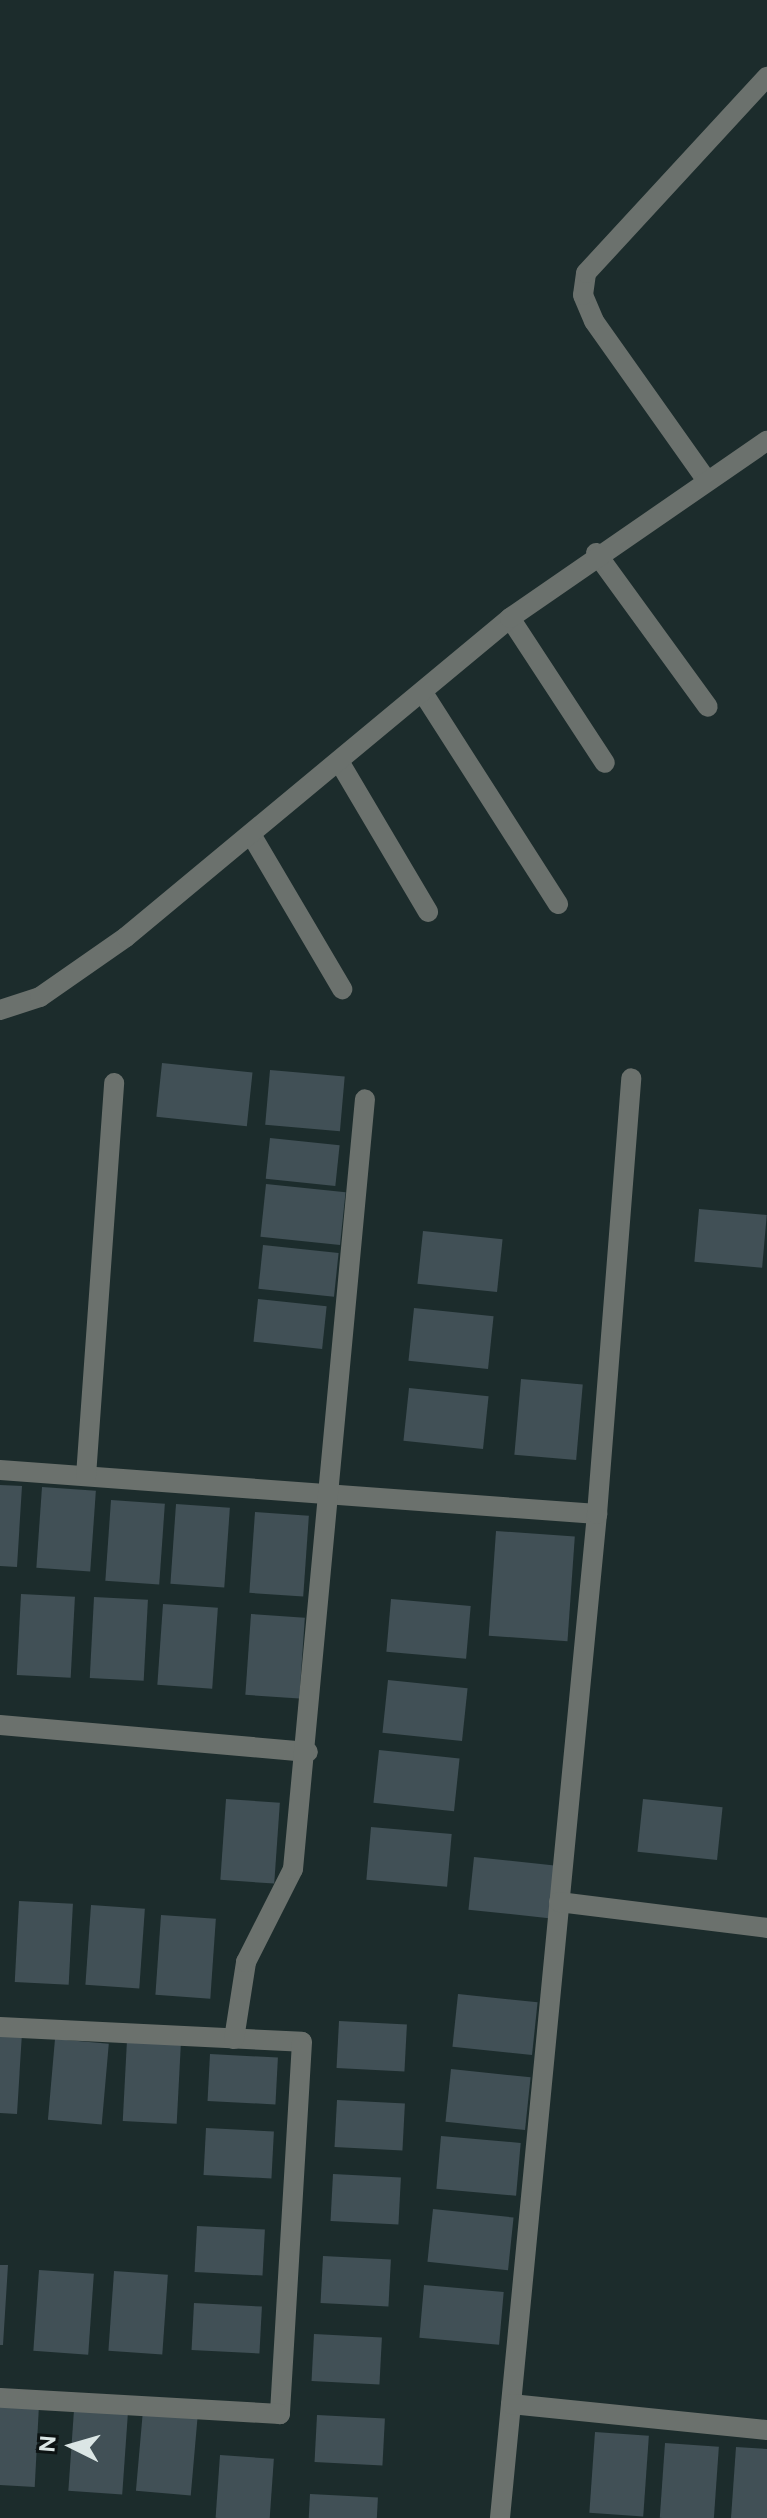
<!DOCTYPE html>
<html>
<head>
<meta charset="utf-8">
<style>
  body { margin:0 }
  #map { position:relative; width:767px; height:2518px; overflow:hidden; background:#1c2c2c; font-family:Figtree,sans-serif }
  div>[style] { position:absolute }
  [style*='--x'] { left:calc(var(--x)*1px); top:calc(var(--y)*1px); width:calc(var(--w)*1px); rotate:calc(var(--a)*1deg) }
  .building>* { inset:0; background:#415056; transform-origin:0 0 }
  .minor>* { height:20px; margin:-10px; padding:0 10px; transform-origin:10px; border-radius:10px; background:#6b716d }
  span { translate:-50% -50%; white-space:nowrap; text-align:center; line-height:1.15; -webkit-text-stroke:7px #0c1313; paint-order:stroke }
  .north { position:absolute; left:32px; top:2406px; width:80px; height:80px; -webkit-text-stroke:6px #0c1313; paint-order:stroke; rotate:275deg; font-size:22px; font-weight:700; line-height:32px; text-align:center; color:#dbe6e5 }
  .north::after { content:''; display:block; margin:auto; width:28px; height:36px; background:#dbe6e5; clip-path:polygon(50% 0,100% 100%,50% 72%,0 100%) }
</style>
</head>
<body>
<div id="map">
  <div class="building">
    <i style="left:162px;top:1063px;width:91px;height:54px;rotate:6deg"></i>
    <i style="left:270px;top:1070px;width:75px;height:55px;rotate:5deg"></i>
    <i style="left:270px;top:1138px;width:70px;height:41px;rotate:6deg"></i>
    <i style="left:266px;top:1184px;width:80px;height:53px;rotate:6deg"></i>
    <i style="left:699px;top:1209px;width:68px;height:53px;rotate:5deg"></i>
    <i style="left:423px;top:1231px;width:80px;height:53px;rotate:6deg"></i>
    <i style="left:263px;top:1245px;width:76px;height:44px;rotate:6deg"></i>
    <i style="left:258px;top:1299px;width:69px;height:43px;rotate:6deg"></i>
    <i style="left:414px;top:1308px;width:80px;height:53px;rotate:6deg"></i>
    <i style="left:521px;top:1379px;width:62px;height:76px;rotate:5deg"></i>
    <i style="left:409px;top:1388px;width:80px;height:53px;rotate:6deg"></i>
    <i style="clip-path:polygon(0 1485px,22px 1486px,17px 1567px,0 1566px)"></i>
    <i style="left:42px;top:1487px;width:54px;height:81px;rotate:4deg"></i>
    <i style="left:111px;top:1500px;width:54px;height:81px;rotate:4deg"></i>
    <i style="left:176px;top:1504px;width:54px;height:80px;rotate:4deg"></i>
    <i style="left:255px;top:1512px;width:54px;height:81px;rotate:4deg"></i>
    <i style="left:496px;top:1531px;width:79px;height:105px;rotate:4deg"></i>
    <i style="left:21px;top:1594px;width:54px;height:81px;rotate:3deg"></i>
    <i style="left:94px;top:1597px;width:54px;height:81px;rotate:3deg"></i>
    <i style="left:391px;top:1599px;width:80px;height:53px;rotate:5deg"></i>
    <i style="left:163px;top:1604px;width:55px;height:81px;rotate:4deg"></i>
    <i style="left:251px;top:1614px;width:54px;height:81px;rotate:4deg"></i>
    <i style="left:388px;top:1680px;width:80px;height:53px;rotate:6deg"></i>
    <i style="left:379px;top:1750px;width:81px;height:53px;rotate:6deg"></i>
    <i style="left:226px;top:1799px;width:54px;height:81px;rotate:4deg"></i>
    <i style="left:643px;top:1799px;width:80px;height:53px;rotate:6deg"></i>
    <i style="left:371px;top:1827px;width:81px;height:53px;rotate:5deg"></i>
    <i style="left:474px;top:1857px;width:81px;height:53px;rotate:6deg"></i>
    <i style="left:19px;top:1901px;width:54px;height:81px;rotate:3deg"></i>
    <i style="left:91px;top:1905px;width:54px;height:80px;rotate:4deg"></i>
    <i style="left:161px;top:1915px;width:55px;height:80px;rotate:4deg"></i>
    <i style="left:458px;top:1994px;width:80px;height:53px;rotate:6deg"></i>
    <i style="left:339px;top:2021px;width:68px;height:47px;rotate:3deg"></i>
    <i style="clip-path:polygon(0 2032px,22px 2033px,17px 2114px,0 2113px)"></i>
    <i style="left:55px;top:2039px;width:54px;height:81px;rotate:5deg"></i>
    <i style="left:127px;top:2040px;width:54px;height:81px;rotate:3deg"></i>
    <i style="left:210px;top:2054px;width:68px;height:47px;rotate:3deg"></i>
    <i style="left:451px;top:2069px;width:80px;height:53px;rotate:6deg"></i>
    <i style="left:337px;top:2100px;width:68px;height:47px;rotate:3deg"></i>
    <i style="left:206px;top:2128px;width:68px;height:47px;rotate:3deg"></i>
    <i style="left:441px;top:2136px;width:80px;height:53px;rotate:5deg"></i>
    <i style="left:333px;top:2174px;width:68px;height:47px;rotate:3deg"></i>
    <i style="left:433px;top:2209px;width:81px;height:53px;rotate:6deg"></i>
    <i style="left:197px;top:2226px;width:68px;height:46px;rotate:3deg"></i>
    <i style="left:323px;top:2256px;width:68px;height:47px;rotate:3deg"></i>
    <i style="clip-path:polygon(0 2265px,8px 2265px,3px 2345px,0 2345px)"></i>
    <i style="left:39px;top:2270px;width:55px;height:81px;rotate:4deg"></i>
    <i style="left:114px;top:2271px;width:54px;height:80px;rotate:4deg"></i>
    <i style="left:424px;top:2285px;width:80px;height:53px;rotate:5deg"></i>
    <i style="left:194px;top:2303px;width:68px;height:47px;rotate:3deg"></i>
    <i style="left:314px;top:2334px;width:68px;height:47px;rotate:3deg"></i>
    <i style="left:0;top:2404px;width:39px;height:81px;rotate:3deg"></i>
    <i style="left:74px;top:2410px;width:54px;height:81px;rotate:4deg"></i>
    <i style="left:143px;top:2410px;width:55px;height:81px;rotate:5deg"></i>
    <i style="left:317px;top:2415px;width:68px;height:47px;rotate:3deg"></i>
    <i style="left:595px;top:2432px;width:54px;height:81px;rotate:4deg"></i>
    <i style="left:665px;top:2443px;width:54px;height:75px;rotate:4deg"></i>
    <i style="clip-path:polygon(736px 2447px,767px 2449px,767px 2518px,731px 2518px)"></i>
    <i style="left:220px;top:2455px;width:54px;height:63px;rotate:4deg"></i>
    <i style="left:310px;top:2494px;width:68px;height:24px;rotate:3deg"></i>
  </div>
  <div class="minor">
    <i style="--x:705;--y:478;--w:192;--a:-125.3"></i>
    <i style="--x:594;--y:321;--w:28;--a:-113"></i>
    <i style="--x:583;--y:295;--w:22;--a:-82"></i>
    <i style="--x:586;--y:273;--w:267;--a:-47.3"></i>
    <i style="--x:596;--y:553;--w:190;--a:54"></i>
    <i style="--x:510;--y:618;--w:173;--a:56.8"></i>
    <i style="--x:425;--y:696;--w:247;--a:57.4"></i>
    <i style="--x:340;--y:763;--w:173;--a:59.4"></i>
    <i style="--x:252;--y:836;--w:178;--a:59.5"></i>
    <i style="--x:0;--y:1010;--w:42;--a:-18"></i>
    <i style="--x:40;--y:997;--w:105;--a:-34.9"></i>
    <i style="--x:126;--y:937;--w:499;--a:-39.7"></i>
    <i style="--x:510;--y:618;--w:312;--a:-34.6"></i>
    <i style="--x:0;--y:1470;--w:599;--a:4.22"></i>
    <i style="--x:597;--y:1514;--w:1009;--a:95.52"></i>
    <i style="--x:86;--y:1476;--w:394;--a:-85.9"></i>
    <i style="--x:597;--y:1514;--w:437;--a:-85.5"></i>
    <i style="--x:0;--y:1725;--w:309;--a:5"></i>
    <i style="--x:559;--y:1902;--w:210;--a:7.1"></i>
    <i style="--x:0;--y:2027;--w:302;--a:2.8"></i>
    <i style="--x:302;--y:2042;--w:373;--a:93.4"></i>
    <i style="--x:280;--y:2414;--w:280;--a:-176.7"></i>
    <i style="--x:234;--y:2039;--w:78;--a:-81.1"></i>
    <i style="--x:246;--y:1962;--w:104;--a:-63.2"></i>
    <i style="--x:293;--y:1869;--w:773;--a:-84.66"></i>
    <i style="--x:511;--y:2404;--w:257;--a:5.8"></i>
  </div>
  <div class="north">N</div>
</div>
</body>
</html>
